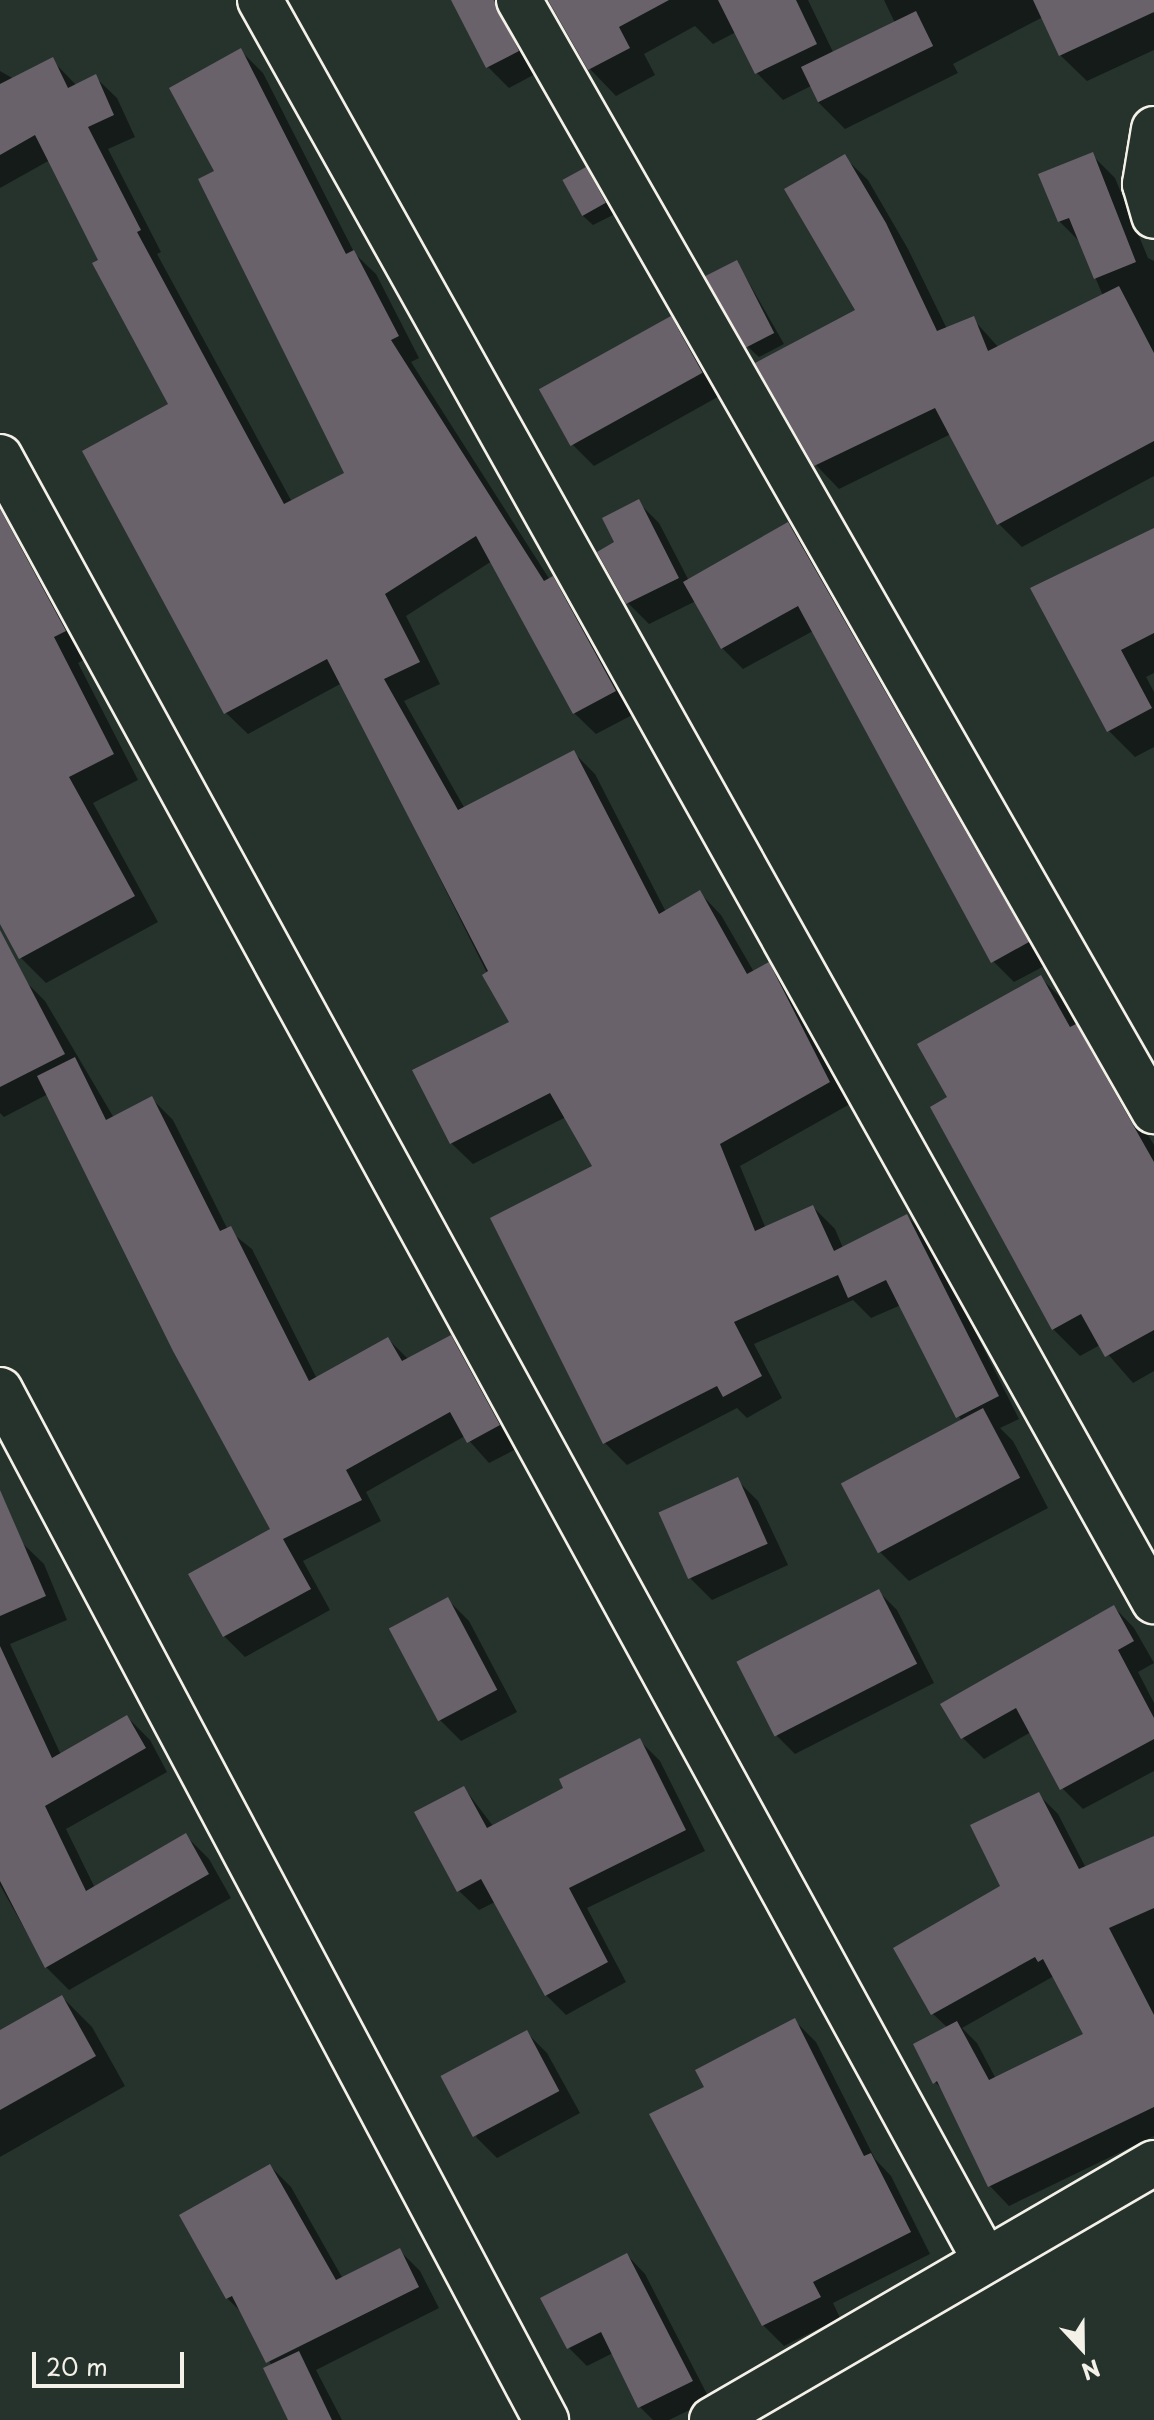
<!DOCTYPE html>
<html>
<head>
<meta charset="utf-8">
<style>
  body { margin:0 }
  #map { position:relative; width:1154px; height:2420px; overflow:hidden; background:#26332d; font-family:"Playpen Sans",sans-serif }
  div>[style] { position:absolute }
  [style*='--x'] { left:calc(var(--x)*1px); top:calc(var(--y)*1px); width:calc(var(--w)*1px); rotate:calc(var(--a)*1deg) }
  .shadow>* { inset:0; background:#0007 }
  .building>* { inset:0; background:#6a626a; transform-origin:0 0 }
  .roads { filter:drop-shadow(2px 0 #f4f1e8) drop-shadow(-2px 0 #f4f1e8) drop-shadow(0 2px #f4f1e8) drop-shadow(0 -2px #f4f1e8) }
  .street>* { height:44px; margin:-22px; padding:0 22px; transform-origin:22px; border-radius:22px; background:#26332d }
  span { translate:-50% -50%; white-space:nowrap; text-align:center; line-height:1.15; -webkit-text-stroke:8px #26332d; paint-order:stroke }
  .north { position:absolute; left:1042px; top:2308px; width:80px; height:80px; -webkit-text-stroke:6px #26332d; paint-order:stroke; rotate:158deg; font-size:22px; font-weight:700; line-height:32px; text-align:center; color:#f4f1e8 }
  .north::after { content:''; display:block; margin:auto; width:28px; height:36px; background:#f4f1e8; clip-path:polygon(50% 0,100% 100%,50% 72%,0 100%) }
  .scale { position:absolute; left:32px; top:2352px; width:152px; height:36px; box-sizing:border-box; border:4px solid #f4f1e8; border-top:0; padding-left:10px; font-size:24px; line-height:28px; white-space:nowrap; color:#f4f1e8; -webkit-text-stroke:6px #26332d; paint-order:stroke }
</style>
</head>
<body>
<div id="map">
  <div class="shadow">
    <i style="clip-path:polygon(453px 0,511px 0,539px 72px,509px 88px,488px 67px)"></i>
    <i style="clip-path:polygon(550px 0,808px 0,833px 52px,895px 23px,884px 0,1148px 0,1154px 14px,1154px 50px,1087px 81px,1060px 55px,1043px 17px,953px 64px,958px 73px,845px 129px,819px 103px,811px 86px,783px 100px,757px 73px,736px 32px,713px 44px,695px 26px,644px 54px,655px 75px,616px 96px,590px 69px)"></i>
    <i style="clip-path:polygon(241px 51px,263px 73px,355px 254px,376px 274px,419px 358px,411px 362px,550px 580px,574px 600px,636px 713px,596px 734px,574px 713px,492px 561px,406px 616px,440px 684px,404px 701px,465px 809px,573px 752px,595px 774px,666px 912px,700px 893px,721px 915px,754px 972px,768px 965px,790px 986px,850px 1104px,740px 1166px,766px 1229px,813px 1207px,835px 1229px,843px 1248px,907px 1216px,928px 1238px,1019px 1419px,1000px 1428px,1013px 1441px,1048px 1508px,909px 1581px,879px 1551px,843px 1484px,962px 1422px,901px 1305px,871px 1318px,853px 1300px,754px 1344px,782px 1398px,747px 1418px,737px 1408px,627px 1465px,605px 1443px,595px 1167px,566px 1117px,473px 1164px,451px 1143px,512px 1023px,342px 683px,248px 734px,226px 713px,171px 405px,50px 160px,0 188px,0 71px,14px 79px,52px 60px,77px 86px,95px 77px,117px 98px,135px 137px,108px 149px,161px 252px,157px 254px,292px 502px,347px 474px,217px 172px)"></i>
    <i style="clip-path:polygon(1092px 155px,1115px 178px,1148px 258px,1154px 261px,1154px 476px,1022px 547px,999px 524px,951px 434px,839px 489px,816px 465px,758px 364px,857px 311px,844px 157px,868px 180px,908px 249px,947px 329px,973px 319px,999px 348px,1103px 296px,1081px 243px,1059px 221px)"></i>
    <i style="clip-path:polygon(585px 170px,615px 214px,593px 225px,582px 215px)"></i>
    <i style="clip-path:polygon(737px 262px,784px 344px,759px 357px,748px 347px)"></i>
    <i style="clip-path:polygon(670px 318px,691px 339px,723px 394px,594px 466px,573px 445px)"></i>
    <i style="clip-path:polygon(638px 502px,659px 523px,689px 581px,788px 524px,809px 545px,1048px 964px,1014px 982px,993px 961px,813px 631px,743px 669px,722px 648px,696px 601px,649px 624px,628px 603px,617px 543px)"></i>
    <i style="clip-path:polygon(1154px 530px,1154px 673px,1146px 677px,1154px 692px,1154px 747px,1135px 757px,1108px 730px,1033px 589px)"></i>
    <i style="clip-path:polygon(13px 536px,38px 561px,90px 656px,78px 663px,138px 780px,93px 803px,158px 922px,46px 983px,21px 958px,0 918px,0 543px)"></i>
    <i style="clip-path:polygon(1040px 977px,1067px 1004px,1154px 1145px,1154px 1371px,1133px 1383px,1100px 1345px,1080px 1356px,1053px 1329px,949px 1098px)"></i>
    <i style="clip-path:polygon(24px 980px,45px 1001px,114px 1118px,152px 1099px,173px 1120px,228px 1230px,252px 1249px,317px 1379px,388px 1339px,409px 1360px,451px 1338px,472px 1359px,520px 1447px,489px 1463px,465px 1436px,366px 1492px,381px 1521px,303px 1561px,330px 1610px,245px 1657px,224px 1636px,273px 1530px,48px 1094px,4px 1117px,0 1113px,0 992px)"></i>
    <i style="clip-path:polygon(737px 1480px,758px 1501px,788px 1565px,712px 1600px,691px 1579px)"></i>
    <i style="clip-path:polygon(20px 1541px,44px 1564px,67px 1620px,10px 1644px,61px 1755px,127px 1717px,150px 1740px,167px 1772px,66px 1829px,95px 1888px,186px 1836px,209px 1859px,231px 1898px,69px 1990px,46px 1967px,0 1885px,0 1550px)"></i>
    <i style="clip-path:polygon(879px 1592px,897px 1610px,934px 1683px,795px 1754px,777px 1736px)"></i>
    <i style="clip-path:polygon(448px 1600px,469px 1621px,517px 1712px,461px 1741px,440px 1720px)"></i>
    <i style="clip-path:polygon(1114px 1607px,1134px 1628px,1154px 1663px,1138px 1672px,1154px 1703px,1154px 1771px,1083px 1809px,1062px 1788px,1031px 1732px,984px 1759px,963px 1738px,943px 1705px)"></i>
    <i style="clip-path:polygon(640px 1741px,660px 1761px,705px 1851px,587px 1908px,626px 1982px,566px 2015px,546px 1995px,495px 1902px,479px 1910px,459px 1891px,464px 1788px,493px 1826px,566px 1789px)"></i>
    <i style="clip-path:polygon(evenodd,1038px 1794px,1058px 1814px,1086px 1868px,1154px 1838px,1154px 2136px,1009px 2206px,990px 2186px,945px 2092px,935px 2082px,948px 2028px,933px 2014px,1003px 1887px,1038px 1794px,1054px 1976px,1086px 2035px,996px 2079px,977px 2043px,962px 2028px,1054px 1976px)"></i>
    <i style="clip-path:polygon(62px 1997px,92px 2027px,125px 2086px,0 2157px,0 2032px)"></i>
    <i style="clip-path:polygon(795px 2021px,816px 2042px,875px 2159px,891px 2176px,930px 2254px,833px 2303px,840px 2318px,784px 2346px,763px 2325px,706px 2088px)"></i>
    <i style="clip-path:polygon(526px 2032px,547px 2053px,580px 2113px,497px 2158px,476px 2137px)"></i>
    <i style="clip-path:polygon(270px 2166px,291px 2187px,343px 2279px,399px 2250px,420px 2271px,439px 2308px,316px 2370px,342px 2420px,290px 2420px,272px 2366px,244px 2315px,227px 2298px)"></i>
    <i style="clip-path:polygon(627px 2255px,645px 2274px,710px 2400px,669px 2420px,653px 2420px,640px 2407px,613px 2353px,587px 2366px,569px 2348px)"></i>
  </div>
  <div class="building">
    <i style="clip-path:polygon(451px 0,494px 0,519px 51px,486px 68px)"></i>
    <i style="clip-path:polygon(548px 0,669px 0,619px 27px,630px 48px,588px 70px)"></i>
    <i style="clip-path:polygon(718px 0,796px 0,817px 44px,755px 74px)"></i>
    <i style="clip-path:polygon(1033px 0,1154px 0,1154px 12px,1059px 56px)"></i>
    <i style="left:916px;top:11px;width:39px;height:128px;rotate:64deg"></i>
    <i style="clip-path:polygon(241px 48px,346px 254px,354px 250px,399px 336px,391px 340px,544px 581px,553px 576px,616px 691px,573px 714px,476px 536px,385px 594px,420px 662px,384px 679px,458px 810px,574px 750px,659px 914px,700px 890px,747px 974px,769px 962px,830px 1082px,720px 1144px,755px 1231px,813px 1205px,834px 1251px,907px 1214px,999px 1396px,956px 1418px,886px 1280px,848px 1298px,838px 1275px,734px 1322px,762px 1376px,723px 1397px,717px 1386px,603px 1444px,490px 1218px,592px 1166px,550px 1093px,450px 1144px,412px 1070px,509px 1022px,482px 975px,488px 971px,327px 659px,224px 714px,82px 451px,168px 404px,92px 263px,98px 260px,35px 135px,0 155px,0 84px,53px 57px,68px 88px,96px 74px,114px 115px,88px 127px,141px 230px,137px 232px,284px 504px,344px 473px,198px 179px,214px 171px,169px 88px)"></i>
    <i style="clip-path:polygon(1093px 152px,1136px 262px,1094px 279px,1069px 218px,1058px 222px,1038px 174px)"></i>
    <i style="clip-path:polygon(845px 154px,886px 223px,937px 331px,974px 316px,988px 351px,1119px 286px,1154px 353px,1154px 441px,997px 525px,935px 408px,814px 466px,755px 363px,855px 310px,784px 189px)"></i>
    <i style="left:586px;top:167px;width:41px;height:27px;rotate:61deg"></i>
    <i style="left:737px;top:260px;width:82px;height:36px;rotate:63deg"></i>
    <i style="left:671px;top:316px;width:65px;height:151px;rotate:61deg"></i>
    <i style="clip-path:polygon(639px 499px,679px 578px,626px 604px,597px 552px,614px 542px,602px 518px)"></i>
    <i style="clip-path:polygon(0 509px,66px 631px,54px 637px,114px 754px,69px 777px,135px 896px,19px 959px,0 924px)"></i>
    <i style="clip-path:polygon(788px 522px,1029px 942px,991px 963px,798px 606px,721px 649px,683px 582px)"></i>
    <i style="clip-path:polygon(1154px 528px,1154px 633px,1121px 650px,1152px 708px,1107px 732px,1030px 588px)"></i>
    <i style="clip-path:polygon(0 930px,65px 1054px,0 1087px)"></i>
    <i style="clip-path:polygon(1041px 975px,1070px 1027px,1076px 1024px,1154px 1162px,1154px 1330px,1105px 1357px,1081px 1314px,1052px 1330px,930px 1107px,947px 1097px,917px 1044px)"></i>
    <i style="clip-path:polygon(75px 1057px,106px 1120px,152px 1096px,220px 1231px,231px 1226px,309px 1381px,388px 1337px,402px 1361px,451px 1335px,500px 1425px,467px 1443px,450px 1412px,346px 1470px,362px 1500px,283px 1539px,311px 1589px,223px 1637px,188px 1574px,270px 1529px,173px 1351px,37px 1076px)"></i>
    <i style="left:983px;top:1408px;width:79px;height:161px;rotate:62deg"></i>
    <i style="left:738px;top:1477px;width:73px;height:87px;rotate:66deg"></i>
    <i style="clip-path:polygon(0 1490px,46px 1596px,0 1616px)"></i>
    <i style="left:879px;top:1589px;width:84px;height:160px;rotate:63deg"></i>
    <i style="left:448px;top:1597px;width:105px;height:67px;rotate:62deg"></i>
    <i style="clip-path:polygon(1114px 1605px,1134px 1641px,1118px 1650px,1154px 1718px,1154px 1739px,1060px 1790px,1016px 1708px,961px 1739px,940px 1704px)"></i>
    <i style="clip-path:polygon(0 1646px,52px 1758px,127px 1715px,146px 1748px,45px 1806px,86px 1891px,186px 1833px,209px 1874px,45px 1968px,0 1881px)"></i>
    <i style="clip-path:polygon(640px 1738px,686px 1830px,569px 1888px,608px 1962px,545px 1996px,481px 1879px,457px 1892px,414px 1812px,464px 1786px,487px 1828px,563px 1788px,559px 1779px)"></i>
    <i style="clip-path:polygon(1039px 1792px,1079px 1869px,1154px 1836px,1154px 1908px,1109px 1928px,1154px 2015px,1154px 2107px,988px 2187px,937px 2081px,933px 2084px,913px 2044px,957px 2021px,989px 2080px,1083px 2034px,1043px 1959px,1038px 1962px,1035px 1957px,931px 2015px,893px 1948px,1000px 1886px,970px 1825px)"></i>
    <i style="clip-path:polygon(62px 1995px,96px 2056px,0 2110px,0 2030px)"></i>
    <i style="clip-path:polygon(795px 2018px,864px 2156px,871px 2153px,911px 2232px,813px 2282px,821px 2297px,762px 2326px,649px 2114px,704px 2087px,695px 2070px)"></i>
    <i style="left:527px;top:2030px;width:69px;height:98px;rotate:62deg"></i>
    <i style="clip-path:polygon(270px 2164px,336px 2280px,400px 2248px,419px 2287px,266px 2363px,232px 2296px,226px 2299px,179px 2215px)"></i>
    <i style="clip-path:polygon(627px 2253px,693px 2381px,638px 2408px,601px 2332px,567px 2349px,540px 2298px)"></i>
    <i style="clip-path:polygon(299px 2351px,332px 2420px,288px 2420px,263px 2368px)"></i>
  </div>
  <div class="roads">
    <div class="street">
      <i style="--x:260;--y:0;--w:1834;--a:60.82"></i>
      <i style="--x:519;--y:0;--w:1280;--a:60.25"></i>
      <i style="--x:1154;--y:129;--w:56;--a:99.3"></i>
      <i style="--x:1145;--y:184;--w:33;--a:74"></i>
      <i style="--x:0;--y:457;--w:2055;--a:61.35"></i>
      <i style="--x:0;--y:1390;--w:1166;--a:62.07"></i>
      <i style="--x:712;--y:2420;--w:511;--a:-30.18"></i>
    </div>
  </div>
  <div class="north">N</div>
  <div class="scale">20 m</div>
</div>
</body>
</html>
